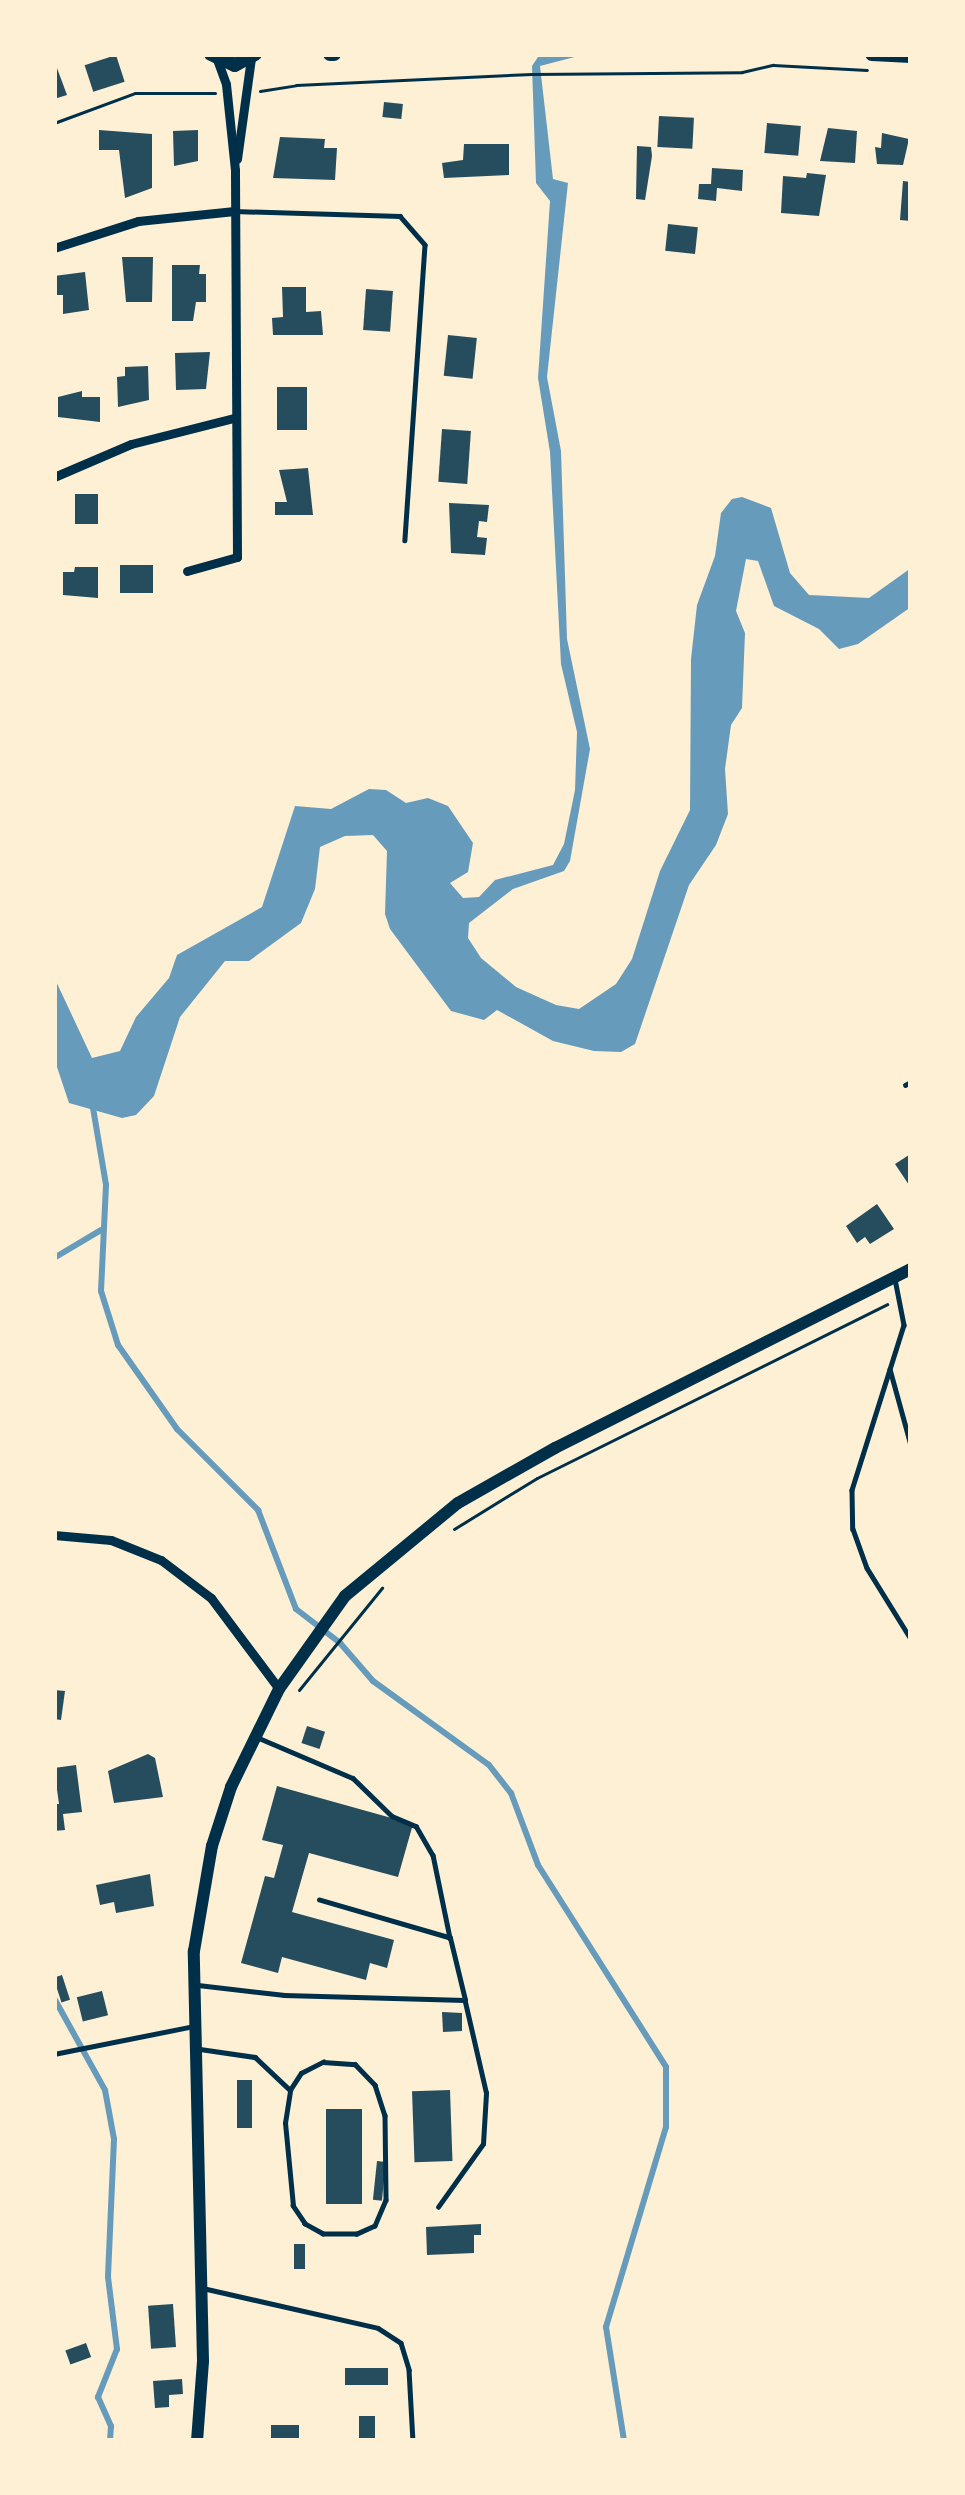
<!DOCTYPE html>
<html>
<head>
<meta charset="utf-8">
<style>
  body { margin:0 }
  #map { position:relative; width:965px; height:2495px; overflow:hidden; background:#fdf0d5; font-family:"PT Serif",serif }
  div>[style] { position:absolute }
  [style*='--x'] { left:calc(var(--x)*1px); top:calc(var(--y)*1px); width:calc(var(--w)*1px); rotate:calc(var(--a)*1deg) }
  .water>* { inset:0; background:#669bbc }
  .stream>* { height:6px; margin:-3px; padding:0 3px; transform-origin:3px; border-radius:3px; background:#669bbc }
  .building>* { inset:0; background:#264d5e; transform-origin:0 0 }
  .path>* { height:3px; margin:-1.5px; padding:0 1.5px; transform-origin:1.5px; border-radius:1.5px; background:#003049 }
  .service>* { height:4.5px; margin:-2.25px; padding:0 2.25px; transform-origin:2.25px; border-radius:2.25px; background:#003049 }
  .minor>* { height:9px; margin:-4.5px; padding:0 4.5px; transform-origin:4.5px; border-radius:4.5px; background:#003049 }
  .tertiary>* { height:12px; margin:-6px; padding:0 6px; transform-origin:6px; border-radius:6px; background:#003049 }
  .secondary>* { height:14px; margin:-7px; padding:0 7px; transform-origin:7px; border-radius:7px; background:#003049 }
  span { translate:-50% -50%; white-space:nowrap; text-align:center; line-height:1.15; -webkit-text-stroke:10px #fdf0d5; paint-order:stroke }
  .frame { position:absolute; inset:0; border:57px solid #fdf0d5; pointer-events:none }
</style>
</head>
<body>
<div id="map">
  <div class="water">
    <i style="clip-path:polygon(540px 54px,586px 54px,540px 66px,553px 179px,568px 183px,547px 377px,561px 451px,567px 639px,590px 749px,570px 861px,564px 871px,513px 889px,469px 923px,468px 938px,481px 958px,516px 987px,556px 1005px,579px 1009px,616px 984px,632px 959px,660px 871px,690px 810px,691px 659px,697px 605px,715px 556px,721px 513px,732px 499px,742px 497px,771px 508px,790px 573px,809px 595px,869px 598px,911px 568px,911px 607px,858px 644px,839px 649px,819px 629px,774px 606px,758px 561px,746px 559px,736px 611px,745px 633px,742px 708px,731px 725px,725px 769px,728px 814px,716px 845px,689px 885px,635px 1044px,621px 1052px,594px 1051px,553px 1041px,497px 1010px,484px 1020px,451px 1011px,390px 929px,385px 914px,387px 851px,373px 835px,345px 836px,320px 847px,315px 889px,301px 923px,249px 961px,225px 961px,180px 1017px,154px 1096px,136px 1115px,122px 1118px,69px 1103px,54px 1058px,54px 977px,92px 1058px,120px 1051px,136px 1017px,169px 978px,177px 955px,262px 907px,295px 806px,331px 809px,369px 789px,386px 790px,406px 803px,428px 798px,448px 806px,473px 843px,468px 872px,450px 883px,463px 898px,479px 897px,495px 880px,553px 865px,564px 844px,575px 790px,577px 732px,561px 664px,550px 452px,538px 378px,550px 201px,536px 183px,532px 66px)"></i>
  </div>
  <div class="stream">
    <i style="--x:92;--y:1102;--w:84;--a:80.4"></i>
    <i style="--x:106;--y:1185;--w:106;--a:92.7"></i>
    <i style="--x:101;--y:1291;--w:57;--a:72.5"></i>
    <i style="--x:118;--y:1345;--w:103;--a:54.9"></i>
    <i style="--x:177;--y:1429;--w:115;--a:45"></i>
    <i style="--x:258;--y:1510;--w:106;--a:69"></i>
    <i style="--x:296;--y:1609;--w:56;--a:37.7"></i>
    <i style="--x:340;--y:1643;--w:50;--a:49"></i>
    <i style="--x:373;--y:1681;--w:143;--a:35.9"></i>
    <i style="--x:489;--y:1765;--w:36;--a:52"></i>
    <i style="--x:511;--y:1793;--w:77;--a:69.4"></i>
    <i style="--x:538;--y:1865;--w:239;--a:57.6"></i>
    <i style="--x:666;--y:2067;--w:60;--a:90"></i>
    <i style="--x:666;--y:2127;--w:209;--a:106.7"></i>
    <i style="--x:606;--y:2327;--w:115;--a:81"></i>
    <i style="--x:54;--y:1258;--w:55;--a:-30.8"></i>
    <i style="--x:54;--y:1998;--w:105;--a:61"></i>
    <i style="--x:105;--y:2090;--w:50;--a:79.6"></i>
    <i style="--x:114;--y:2139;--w:138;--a:92.5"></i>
    <i style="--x:108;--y:2277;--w:73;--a:82.9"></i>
    <i style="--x:117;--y:2349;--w:52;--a:111.6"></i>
    <i style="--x:98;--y:2397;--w:32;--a:66"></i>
    <i style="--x:111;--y:2426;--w:15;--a:94"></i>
  </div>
  <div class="building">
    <i style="left:116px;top:55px;width:28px;height:33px;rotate:72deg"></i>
    <i style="clip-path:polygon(54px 60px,67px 95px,54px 99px)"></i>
    <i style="left:384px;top:102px;width:19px;height:15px;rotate:6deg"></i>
    <i style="left:659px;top:116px;width:35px;height:31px;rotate:3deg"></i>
    <i style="left:767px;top:123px;width:34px;height:30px;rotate:5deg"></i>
    <i style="clip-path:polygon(828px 128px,857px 131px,855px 163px,820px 161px)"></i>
    <i style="clip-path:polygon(99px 130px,152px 134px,152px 188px,125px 198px,119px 150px,99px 150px)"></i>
    <i style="clip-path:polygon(198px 130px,198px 161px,174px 166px,173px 131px)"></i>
    <i style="clip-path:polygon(882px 133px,909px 139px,903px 165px,877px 164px,875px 147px,881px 148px)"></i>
    <i style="clip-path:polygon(280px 137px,325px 139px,324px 148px,337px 148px,335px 180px,273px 178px)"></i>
    <i style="clip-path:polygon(464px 144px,509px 144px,509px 175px,444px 178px,442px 163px,463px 160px)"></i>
    <i style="clip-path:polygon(637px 146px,651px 147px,652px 156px,645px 200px,636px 199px)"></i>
    <i style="clip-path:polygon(712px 168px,743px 170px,742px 191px,717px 188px,716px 201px,698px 199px,699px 184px,711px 184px)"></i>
    <i style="clip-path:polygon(807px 173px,826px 175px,819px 216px,781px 213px,783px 176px,806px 178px)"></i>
    <i style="clip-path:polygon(903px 181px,911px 182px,911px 221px,900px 220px)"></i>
    <i style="left:668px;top:224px;width:30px;height:27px;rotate:6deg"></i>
    <i style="clip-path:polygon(122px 257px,153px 257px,152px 302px,126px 302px)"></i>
    <i style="clip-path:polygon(172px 265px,200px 265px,199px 274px,206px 274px,206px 302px,196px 302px,193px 321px,172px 321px)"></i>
    <i style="clip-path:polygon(85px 272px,89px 310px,63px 314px,63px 295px,54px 295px,54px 276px)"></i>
    <i style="clip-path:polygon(282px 287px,306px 287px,306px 312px,321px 311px,323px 335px,273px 335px,272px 318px,283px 317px)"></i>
    <i style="left:366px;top:289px;width:27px;height:41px;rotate:4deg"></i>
    <i style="left:448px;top:335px;width:29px;height:41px;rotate:6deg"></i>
    <i style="clip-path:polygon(210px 352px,206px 389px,176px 390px,175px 353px)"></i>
    <i style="clip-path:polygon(148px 366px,149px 400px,118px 407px,117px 377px,125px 376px,125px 367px)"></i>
    <i style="left:277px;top:387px;width:30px;height:43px"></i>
    <i style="clip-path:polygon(82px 391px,82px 397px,100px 397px,100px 422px,58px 417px,58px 397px)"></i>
    <i style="left:442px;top:429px;width:29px;height:53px;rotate:4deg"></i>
    <i style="clip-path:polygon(308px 468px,313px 515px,275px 515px,275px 502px,287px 502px,279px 470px)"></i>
    <i style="left:75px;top:494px;width:23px;height:30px"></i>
    <i style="clip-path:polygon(449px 503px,489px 505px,487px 522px,479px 521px,477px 537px,487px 538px,485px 555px,451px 553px)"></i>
    <i style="left:153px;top:565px;width:28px;height:33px;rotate:90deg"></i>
    <i style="clip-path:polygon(75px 567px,98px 567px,98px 598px,63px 595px,63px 572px,74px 572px)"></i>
    <i style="clip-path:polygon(909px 1155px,908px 1168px,911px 1188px,895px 1164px)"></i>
    <i style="clip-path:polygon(877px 1204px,894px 1229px,870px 1244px,865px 1237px,857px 1243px,846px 1226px)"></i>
    <i style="clip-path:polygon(54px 1690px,65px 1691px,61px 1720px,54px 1719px)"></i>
    <i style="left:307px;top:1726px;width:19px;height:18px;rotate:18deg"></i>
    <i style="clip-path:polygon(148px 1754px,155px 1758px,163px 1797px,114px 1803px,108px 1771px)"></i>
    <i style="clip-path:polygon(76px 1765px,82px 1812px,63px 1814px,65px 1830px,54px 1831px,54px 1804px,59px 1804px,54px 1768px)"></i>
    <i style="clip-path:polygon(277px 1786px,413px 1824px,398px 1877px,309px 1853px,292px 1912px,394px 1940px,387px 1968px,370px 1963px,366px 1980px,282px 1957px,278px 1973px,241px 1963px,265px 1876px,274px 1878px,283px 1845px,262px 1840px)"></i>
    <i style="clip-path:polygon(150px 1874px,154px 1906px,116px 1913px,114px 1902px,100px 1905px,96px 1885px)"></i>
    <i style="left:62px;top:1975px;width:26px;height:9px;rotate:72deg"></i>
    <i style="left:102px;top:1991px;width:25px;height:26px;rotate:76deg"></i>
    <i style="clip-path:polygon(442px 2012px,462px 2013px,462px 2031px,443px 2032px)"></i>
    <i style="left:237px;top:2080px;width:15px;height:48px"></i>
    <i style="left:450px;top:2090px;width:71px;height:38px;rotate:88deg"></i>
    <i style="left:326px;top:2109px;width:36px;height:95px"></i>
    <i style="left:377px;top:2161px;width:9px;height:39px;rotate:6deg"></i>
    <i style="clip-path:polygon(481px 2224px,481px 2235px,474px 2235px,474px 2253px,427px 2255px,426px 2227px)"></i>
    <i style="left:294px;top:2244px;width:11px;height:25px"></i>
    <i style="left:173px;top:2304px;width:43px;height:25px;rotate:86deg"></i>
    <i style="left:86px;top:2343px;width:15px;height:22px;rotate:70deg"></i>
    <i style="left:345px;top:2368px;width:43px;height:17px"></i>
    <i style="clip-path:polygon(182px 2379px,183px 2394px,169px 2395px,169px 2407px,155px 2408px,153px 2381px)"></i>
    <i style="left:359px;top:2416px;width:16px;height:25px"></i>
    <i style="left:271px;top:2425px;width:28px;height:16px"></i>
  </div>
  <div class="path">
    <i style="--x:260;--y:91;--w:36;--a:-9"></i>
    <i style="--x:296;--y:85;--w:236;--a:-2.7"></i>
    <i style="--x:532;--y:74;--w:210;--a:-0.5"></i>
    <i style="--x:742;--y:72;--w:32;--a:-13"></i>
    <i style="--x:773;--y:65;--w:94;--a:3"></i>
    <i style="--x:54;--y:123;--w:86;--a:-20.3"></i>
    <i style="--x:135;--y:93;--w:80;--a:0"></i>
    <i style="--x:454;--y:1529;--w:97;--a:-31.6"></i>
    <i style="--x:537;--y:1478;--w:391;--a:-26.4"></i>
    <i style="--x:299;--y:1690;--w:132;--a:-50.9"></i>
  </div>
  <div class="service">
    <i style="--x:234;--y:211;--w:166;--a:1.7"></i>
    <i style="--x:400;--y:216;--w:38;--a:49"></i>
    <i style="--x:425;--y:245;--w:296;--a:93.9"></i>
    <i style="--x:905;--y:1085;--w:7;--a:-27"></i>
    <i style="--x:895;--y:1279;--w:47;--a:78.9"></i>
    <i style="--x:904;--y:1325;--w:173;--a:107.5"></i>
    <i style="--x:852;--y:1490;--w:39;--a:89"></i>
    <i style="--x:853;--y:1529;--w:41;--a:70.3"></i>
    <i style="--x:867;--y:1568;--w:84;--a:58.2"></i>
    <i style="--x:890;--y:1369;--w:79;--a:74.6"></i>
    <i style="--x:259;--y:1738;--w:102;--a:23.1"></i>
    <i style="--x:353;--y:1778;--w:54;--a:44.3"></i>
    <i style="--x:392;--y:1816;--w:26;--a:23"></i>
    <i style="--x:416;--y:1826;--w:34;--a:60"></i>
    <i style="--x:433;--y:1855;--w:85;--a:78.4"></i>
    <i style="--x:198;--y:1985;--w:87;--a:6.6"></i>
    <i style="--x:284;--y:1995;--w:181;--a:1.6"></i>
    <i style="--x:465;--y:2000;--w:64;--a:-103.6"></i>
    <i style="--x:450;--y:1938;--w:136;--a:-163.8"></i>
    <i style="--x:200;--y:2049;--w:56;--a:8.3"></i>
    <i style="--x:255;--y:2057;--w:48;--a:43.3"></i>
    <i style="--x:54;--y:2054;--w:143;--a:-11.3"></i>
    <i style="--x:323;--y:2062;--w:32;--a:4"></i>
    <i style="--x:355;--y:2064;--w:29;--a:46"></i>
    <i style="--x:375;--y:2085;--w:32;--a:72"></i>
    <i style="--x:385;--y:2115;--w:85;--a:89.3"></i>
    <i style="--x:386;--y:2200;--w:28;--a:113"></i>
    <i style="--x:375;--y:2226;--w:20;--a:156"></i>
    <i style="--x:357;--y:2234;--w:34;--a:180"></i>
    <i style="--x:323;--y:2234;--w:21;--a:-151"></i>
    <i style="--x:305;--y:2224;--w:22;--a:-124"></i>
    <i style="--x:293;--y:2206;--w:83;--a:-95.5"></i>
    <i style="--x:285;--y:2123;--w:33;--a:-81"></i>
    <i style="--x:290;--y:2090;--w:20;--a:-57"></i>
    <i style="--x:301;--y:2073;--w:25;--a:-27"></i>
    <i style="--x:438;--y:2207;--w:77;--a:-54.5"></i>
    <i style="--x:483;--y:2144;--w:51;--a:-86.6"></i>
    <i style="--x:486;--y:2093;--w:93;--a:-103"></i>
    <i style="--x:207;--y:2289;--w:175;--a:12.8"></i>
    <i style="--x:378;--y:2328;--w:27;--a:33"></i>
    <i style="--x:401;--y:2343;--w:28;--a:73"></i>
    <i style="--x:409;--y:2370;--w:71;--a:86.8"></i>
  </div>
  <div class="minor">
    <i style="--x:237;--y:159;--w:102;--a:-82.1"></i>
    <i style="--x:54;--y:248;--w:88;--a:-17.8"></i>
    <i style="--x:138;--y:221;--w:97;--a:-5.9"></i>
    <i style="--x:54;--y:477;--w:84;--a:-23.2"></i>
    <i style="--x:131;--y:444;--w:106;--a:-14.2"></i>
    <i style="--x:187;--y:571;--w:52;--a:-15.6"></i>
    <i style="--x:237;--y:557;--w:387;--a:-90.3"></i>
    <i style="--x:235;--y:170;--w:86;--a:-96"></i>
    <i style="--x:226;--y:84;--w:27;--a:-110"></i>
    <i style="--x:54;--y:1535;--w:57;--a:5"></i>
    <i style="--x:111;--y:1540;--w:54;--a:21.8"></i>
    <i style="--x:161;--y:1560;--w:63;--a:37.2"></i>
    <i style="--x:211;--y:1598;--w:114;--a:53.2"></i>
  </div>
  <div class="tertiary">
    <i style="--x:197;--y:2441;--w:80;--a:-85.7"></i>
    <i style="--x:203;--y:2361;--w:410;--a:-91.3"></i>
    <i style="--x:194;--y:1951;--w:107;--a:-80.3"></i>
    <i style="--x:212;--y:1846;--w:62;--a:-72.1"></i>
    <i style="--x:231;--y:1787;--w:109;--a:-63.9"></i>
    <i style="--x:279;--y:1689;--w:114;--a:-54.6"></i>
    <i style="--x:345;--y:1596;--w:146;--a:-39.5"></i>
    <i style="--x:458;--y:1503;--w:112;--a:-29.6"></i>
    <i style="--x:555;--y:1448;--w:398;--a:-26.7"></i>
  </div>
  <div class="secondary">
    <i style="--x:211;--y:54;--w:26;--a:25"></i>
    <i style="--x:235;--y:65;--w:23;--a:-29"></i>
    <i style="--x:330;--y:54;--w:4;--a:0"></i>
    <i style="--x:872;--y:54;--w:39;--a:3"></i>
  </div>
  <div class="frame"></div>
</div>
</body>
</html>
